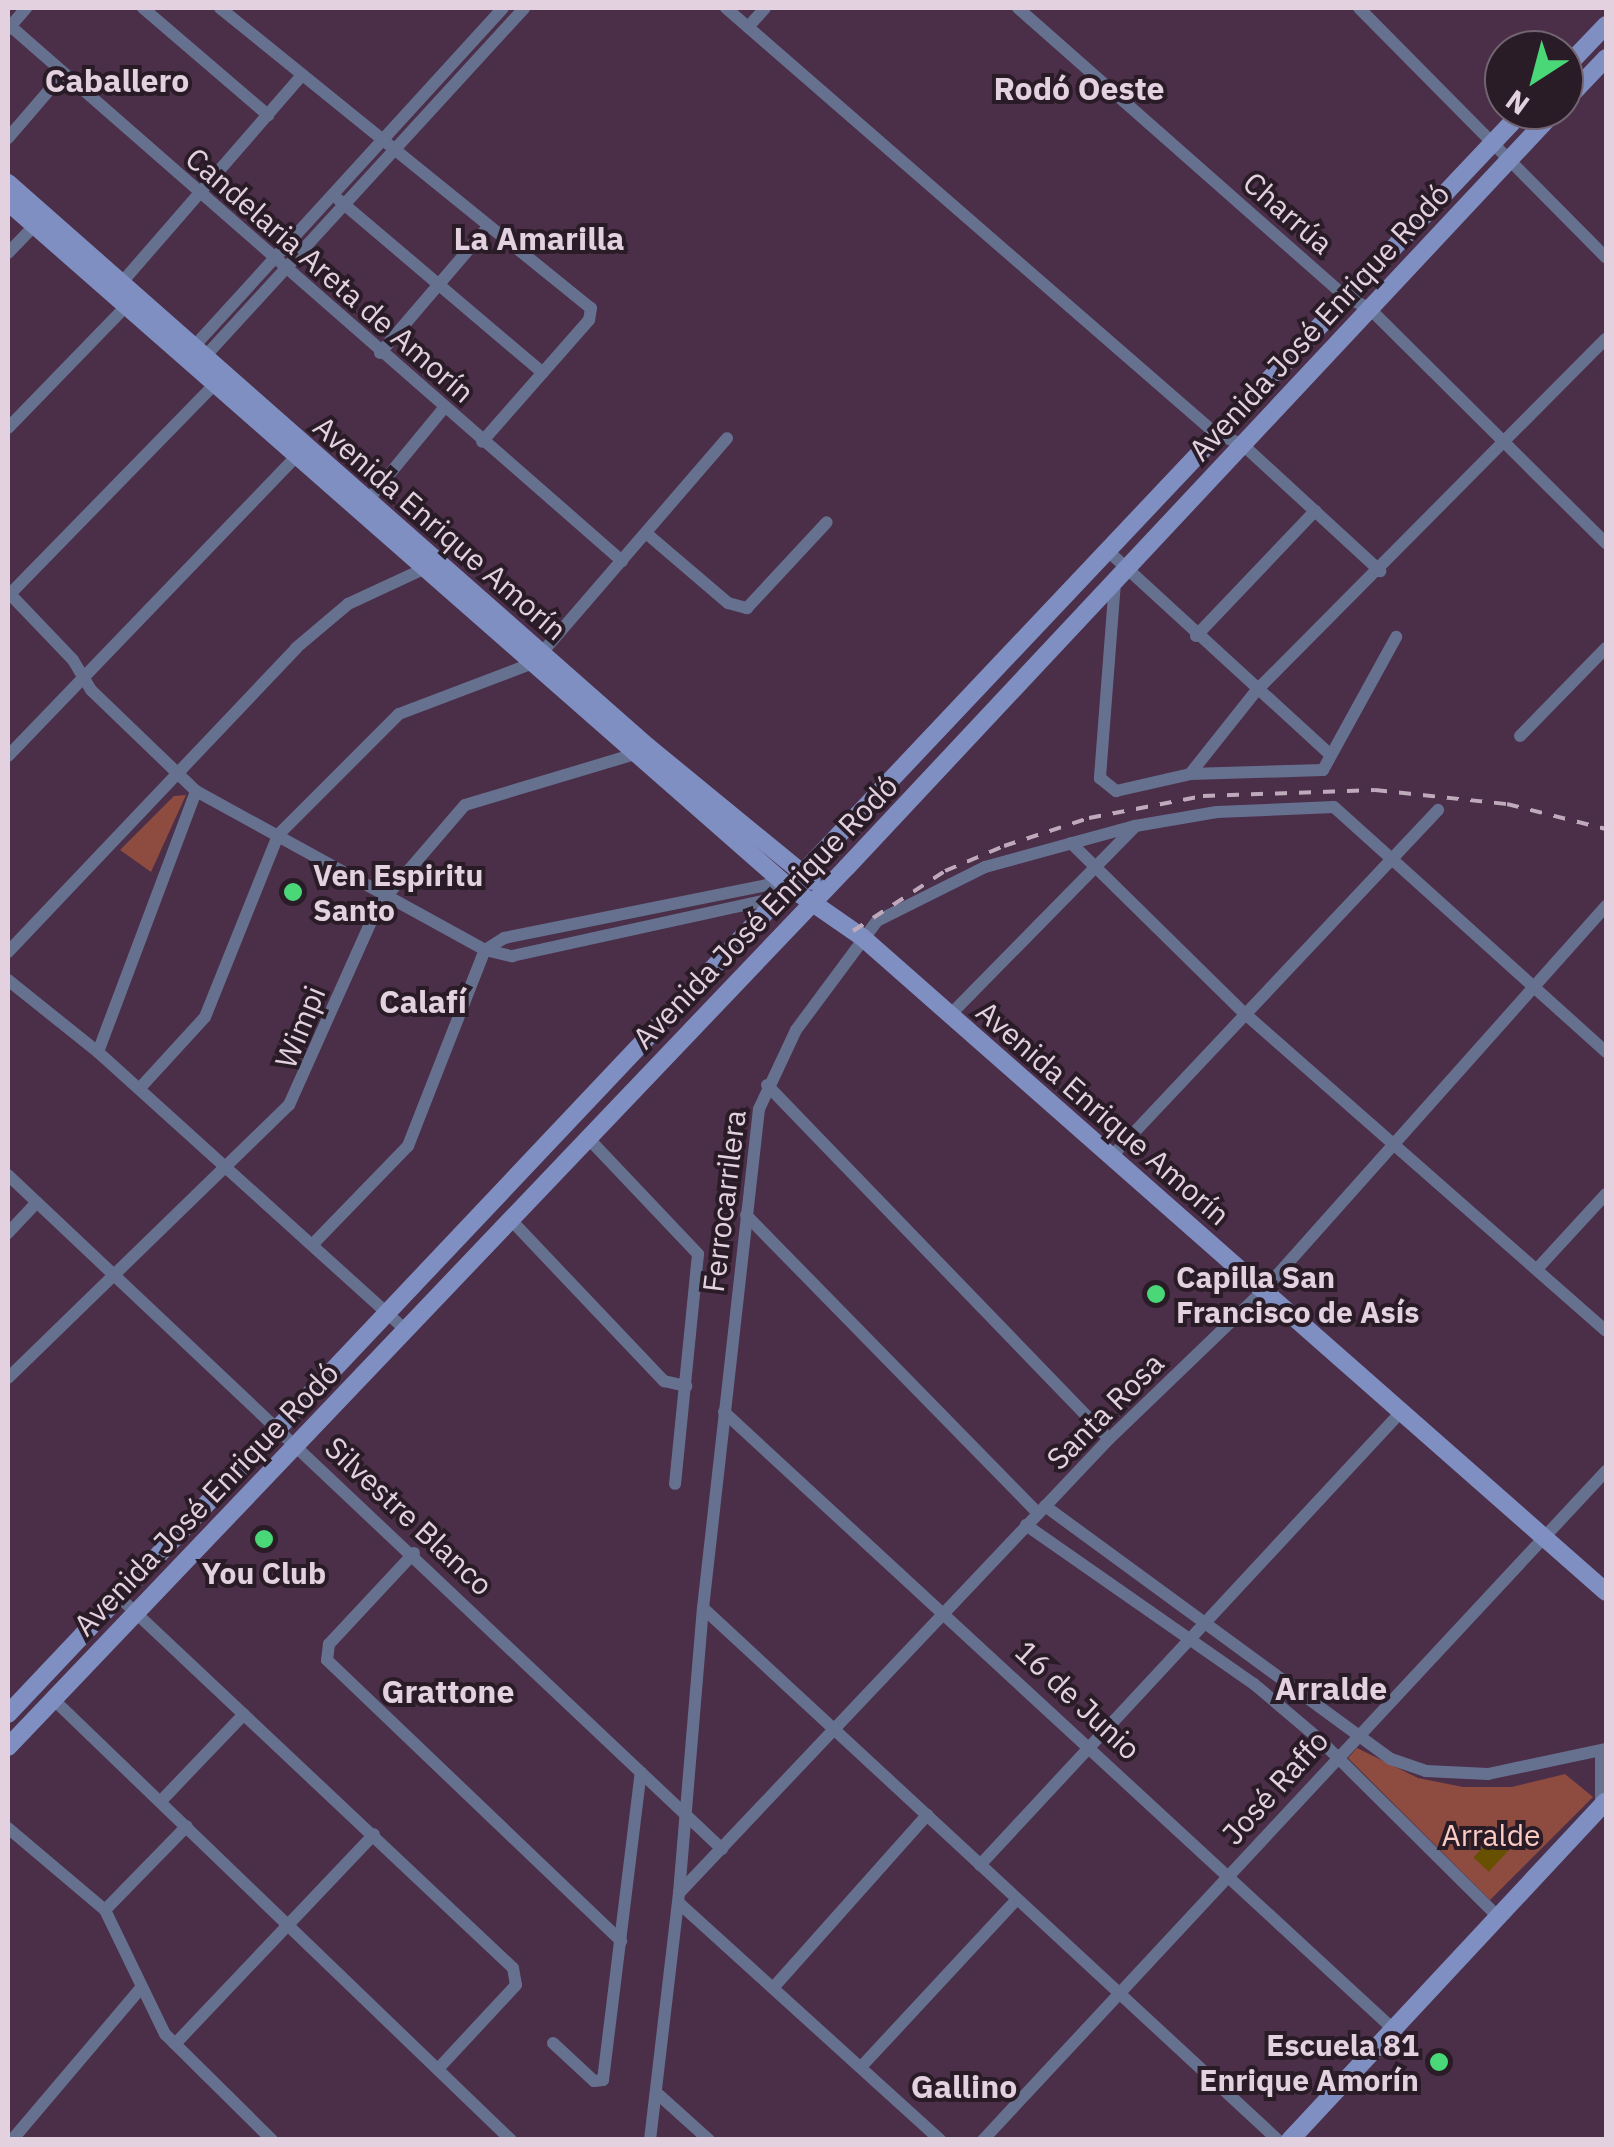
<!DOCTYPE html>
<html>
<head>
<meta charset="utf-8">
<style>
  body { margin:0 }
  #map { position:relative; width:1614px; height:2147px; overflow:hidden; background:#4b2e48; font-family:"IBM Plex Sans",sans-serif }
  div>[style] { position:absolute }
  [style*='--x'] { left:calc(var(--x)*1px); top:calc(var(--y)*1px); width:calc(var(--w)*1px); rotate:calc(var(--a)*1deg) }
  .green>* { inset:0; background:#8e4b3f }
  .water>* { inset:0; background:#675101; transform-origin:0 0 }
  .street>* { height:12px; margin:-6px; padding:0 6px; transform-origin:6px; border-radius:6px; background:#667190 }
  .secondary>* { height:18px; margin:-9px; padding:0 9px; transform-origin:9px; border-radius:9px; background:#7f8fc1 }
  .rail>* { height:4px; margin-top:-2px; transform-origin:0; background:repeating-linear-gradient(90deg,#bfaabc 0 12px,transparent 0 24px) }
  .dots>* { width:28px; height:28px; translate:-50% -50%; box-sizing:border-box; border:5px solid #291c27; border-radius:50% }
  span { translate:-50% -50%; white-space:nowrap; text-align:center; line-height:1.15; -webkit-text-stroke:8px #291c27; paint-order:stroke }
  .street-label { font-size:30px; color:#e3d1e0 }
  .poi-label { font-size:30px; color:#e3d1e0; font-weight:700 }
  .left { translate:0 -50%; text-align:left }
  .right { translate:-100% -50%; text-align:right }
  .park-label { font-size:30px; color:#fccbc2 }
  .neighbourhood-label { font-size:32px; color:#e3d1e0; font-weight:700 }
  .frame { position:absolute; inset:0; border:10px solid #e3d1e0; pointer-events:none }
  .north { position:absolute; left:1484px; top:30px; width:100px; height:100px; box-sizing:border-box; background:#291c27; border:2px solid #736471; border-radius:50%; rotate:216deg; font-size:28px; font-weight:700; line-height:40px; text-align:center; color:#e3d1e0 }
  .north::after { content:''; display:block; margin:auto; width:35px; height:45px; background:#49d778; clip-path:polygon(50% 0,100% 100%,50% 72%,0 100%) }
</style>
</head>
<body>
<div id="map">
  <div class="green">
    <i style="clip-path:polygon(186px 795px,151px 872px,120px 850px,174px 796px)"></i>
    <i style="clip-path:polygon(1357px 1748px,1418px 1778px,1463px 1787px,1512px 1787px,1565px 1774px,1593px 1797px,1490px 1900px,1348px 1758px)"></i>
  </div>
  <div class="water">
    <i style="left:1500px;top:1829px;width:21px;height:39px;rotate:43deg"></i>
  </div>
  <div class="street">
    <i style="--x:143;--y:8;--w:165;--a:40.6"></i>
    <i style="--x:220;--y:8;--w:477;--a:39"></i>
    <i style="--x:591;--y:308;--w:12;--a:99"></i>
    <i style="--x:589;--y:320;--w:162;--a:131.3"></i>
    <i style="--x:726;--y:8;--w:649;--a:41"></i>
    <i style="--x:1216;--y:434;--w:28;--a:21"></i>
    <i style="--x:1242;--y:444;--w:188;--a:42.6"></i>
    <i style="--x:1018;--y:8;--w:437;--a:41.4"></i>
    <i style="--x:1346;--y:297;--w:25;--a:26"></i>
    <i style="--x:1369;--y:308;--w:334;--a:44.8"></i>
    <i style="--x:1359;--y:8;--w:351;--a:45.3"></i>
    <i style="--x:8;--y:24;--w:816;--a:41.17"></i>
    <i style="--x:748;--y:27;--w:25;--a:-48"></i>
    <i style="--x:8;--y:29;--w:28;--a:-49"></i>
    <i style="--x:8;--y:138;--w:84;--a:-49.3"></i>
    <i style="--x:339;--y:200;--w:267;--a:40.3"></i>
    <i style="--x:8;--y:253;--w:45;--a:-45.9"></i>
    <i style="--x:117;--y:288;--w:281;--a:-49"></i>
    <i style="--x:188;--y:353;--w:467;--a:-47.6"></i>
    <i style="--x:380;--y:353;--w:166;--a:-49.4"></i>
    <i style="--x:200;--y:362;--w:480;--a:-47.5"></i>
    <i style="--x:8;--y:428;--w:175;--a:-45.9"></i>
    <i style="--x:364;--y:505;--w:126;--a:-50.5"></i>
    <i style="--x:646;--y:533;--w:108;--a:40.5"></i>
    <i style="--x:728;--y:603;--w:20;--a:15"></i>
    <i style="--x:747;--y:608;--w:117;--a:-47.1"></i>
    <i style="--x:1108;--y:551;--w:302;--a:42.5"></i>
    <i style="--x:1115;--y:582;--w:197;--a:94.4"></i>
    <i style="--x:1100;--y:778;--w:21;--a:39"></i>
    <i style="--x:1116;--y:791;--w:76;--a:-12.9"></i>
    <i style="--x:1190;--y:774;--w:106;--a:-51.5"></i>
    <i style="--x:1256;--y:691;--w:496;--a:-45.2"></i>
    <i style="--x:8;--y:592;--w:94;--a:46.3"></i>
    <i style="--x:73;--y:660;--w:35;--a:59"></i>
    <i style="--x:91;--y:690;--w:146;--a:43.9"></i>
    <i style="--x:196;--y:791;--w:330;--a:28.8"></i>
    <i style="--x:485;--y:950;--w:28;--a:13"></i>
    <i style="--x:512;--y:956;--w:274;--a:-12.4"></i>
    <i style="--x:8;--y:596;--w:302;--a:-45.7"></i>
    <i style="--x:1196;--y:636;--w:173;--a:-46.4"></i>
    <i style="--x:1520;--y:736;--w:123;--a:-45.7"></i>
    <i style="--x:8;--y:756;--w:422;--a:-46.1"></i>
    <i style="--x:1190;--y:774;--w:133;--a:-1.7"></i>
    <i style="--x:1323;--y:770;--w:152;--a:-61.2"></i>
    <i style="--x:1071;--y:843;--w:241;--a:44.5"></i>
    <i style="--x:1243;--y:1012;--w:483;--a:41.3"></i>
    <i style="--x:485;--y:950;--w:22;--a:-32"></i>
    <i style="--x:504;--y:938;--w:289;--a:-11.4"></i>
    <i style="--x:8;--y:952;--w:419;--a:-46.5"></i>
    <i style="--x:296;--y:648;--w:68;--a:-40.2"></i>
    <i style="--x:348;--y:604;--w:90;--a:-24.9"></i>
    <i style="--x:8;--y:980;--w:115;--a:38.7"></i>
    <i style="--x:98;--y:1052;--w:413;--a:42.1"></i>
    <i style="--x:950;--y:1015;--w:262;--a:-45.5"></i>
    <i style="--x:98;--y:1052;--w:279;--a:-69.4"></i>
    <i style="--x:767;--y:1085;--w:492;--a:46"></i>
    <i style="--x:140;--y:1088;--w:96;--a:-47.5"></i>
    <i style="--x:205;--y:1017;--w:196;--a:-68.1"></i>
    <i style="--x:278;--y:835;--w:171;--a:-45"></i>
    <i style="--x:399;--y:714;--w:143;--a:-20.8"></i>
    <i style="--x:533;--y:663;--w:297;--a:-49.2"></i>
    <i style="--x:588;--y:1138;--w:160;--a:46.5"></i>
    <i style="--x:698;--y:1254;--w:231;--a:95.7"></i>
    <i style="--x:1111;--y:1157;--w:477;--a:-46.7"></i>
    <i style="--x:8;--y:1175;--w:982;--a:43.35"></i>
    <i style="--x:746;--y:1215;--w:417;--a:45.6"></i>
    <i style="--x:510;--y:1219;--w:224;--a:46.5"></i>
    <i style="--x:664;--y:1381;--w:23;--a:13"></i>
    <i style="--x:8;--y:1233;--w:42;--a:-46.9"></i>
    <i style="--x:312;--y:1245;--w:138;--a:-45.9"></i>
    <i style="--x:408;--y:1146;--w:211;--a:-68.6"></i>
    <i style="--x:1537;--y:1269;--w:102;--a:-47.4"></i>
    <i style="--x:8;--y:1378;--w:392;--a:-44.2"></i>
    <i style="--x:289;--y:1105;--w:218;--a:-65.9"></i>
    <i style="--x:378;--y:906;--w:133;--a:-49.3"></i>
    <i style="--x:465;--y:805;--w:185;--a:-16.7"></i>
    <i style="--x:724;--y:1412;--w:910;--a:42.68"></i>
    <i style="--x:1045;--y:1506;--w:429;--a:36.2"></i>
    <i style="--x:1391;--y:1759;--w:37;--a:19"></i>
    <i style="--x:1426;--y:1771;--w:62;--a:2.8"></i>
    <i style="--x:1488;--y:1774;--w:121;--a:-12"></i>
    <i style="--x:1026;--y:1525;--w:278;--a:34.9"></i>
    <i style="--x:1254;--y:1684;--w:85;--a:40.2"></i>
    <i style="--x:1319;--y:1739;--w:252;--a:44.8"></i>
    <i style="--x:414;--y:1553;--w:125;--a:133"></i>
    <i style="--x:329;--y:1644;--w:16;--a:97"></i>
    <i style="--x:327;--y:1660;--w:407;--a:43.7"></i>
    <i style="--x:119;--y:1597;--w:541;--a:43.28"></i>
    <i style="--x:513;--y:1968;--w:17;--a:80"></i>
    <i style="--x:516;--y:1985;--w:115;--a:132.9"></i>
    <i style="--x:703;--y:1608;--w:783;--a:42.78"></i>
    <i style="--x:53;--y:1699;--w:636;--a:43.92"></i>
    <i style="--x:1601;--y:1751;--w:56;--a:90"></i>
    <i style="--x:161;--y:1801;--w:120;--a:-46.3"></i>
    <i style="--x:8;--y:1828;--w:127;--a:40.2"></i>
    <i style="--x:105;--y:1910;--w:138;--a:64.2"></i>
    <i style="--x:165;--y:2034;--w:151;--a:44.7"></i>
    <i style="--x:980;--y:1865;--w:618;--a:-47.1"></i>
    <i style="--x:679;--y:1893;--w:286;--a:-85.2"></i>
    <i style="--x:703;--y:1608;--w:502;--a:-83.6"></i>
    <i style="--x:759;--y:1109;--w:87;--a:-64.9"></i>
    <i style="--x:796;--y:1030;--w:136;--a:-53.4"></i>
    <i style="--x:877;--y:921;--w:121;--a:-26.6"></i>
    <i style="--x:985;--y:867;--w:156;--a:-15.3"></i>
    <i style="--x:1135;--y:826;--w:83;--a:-9.7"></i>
    <i style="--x:1217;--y:812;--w:117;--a:-2.4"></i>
    <i style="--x:1334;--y:807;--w:366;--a:42"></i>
    <i style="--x:680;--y:1904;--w:351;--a:42.2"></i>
    <i style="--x:105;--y:1910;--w:117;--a:-45.7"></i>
    <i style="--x:773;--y:1988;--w:232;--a:-48.3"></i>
    <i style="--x:553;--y:2043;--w:56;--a:42.8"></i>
    <i style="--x:594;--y:2081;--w:9;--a:-6"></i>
    <i style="--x:603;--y:2080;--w:310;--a:-83"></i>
    <i style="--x:175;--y:2044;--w:289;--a:-46.5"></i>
    <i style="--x:861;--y:2067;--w:229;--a:-47.1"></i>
    <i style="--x:659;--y:2095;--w:67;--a:42"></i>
    <i style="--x:12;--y:2140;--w:197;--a:-49.7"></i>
    <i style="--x:650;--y:2140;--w:249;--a:-83.3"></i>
    <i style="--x:679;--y:1893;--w:625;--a:-46.56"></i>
    <i style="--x:1109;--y:1439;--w:214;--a:-43.9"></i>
    <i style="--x:1263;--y:1291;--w:516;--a:-48.3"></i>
    <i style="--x:983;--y:2140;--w:914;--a:-47.04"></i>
  </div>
  <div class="secondary">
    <i style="--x:1564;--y:69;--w:61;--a:-46.3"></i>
    <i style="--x:1564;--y:102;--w:61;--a:-46.3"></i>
    <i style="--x:8;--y:183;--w:852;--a:41.38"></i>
    <i style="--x:647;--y:746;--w:213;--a:39.3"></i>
    <i style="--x:8;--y:202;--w:1032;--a:41.27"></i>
    <i style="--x:784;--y:883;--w:95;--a:34.7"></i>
    <i style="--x:862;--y:937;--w:991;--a:41.36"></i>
    <i style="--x:8;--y:1714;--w:2207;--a:-46.62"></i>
    <i style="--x:8;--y:1747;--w:1216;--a:-46.37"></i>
    <i style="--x:847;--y:867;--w:1037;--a:-46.88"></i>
    <i style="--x:1290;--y:2140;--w:463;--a:-47"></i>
  </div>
  <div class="rail">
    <i style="--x:853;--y:931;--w:110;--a:-33.1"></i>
    <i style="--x:945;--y:871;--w:64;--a:-23"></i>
    <i style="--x:1004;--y:846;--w:89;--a:-18.2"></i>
    <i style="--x:1089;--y:818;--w:116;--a:-10.9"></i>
    <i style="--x:1203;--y:796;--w:172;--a:-2"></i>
    <i style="--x:1375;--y:790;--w:133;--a:6.1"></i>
    <i style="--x:1507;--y:804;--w:102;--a:14.2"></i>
  </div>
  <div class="dots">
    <i style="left:293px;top:892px;background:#49d778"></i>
    <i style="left:1156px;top:1294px;background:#49d778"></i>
    <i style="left:264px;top:1539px;background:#49d778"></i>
    <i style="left:1439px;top:2062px;background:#49d778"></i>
  </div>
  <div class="street-label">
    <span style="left:1288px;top:213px;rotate:41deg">Charrúa</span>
    <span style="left:330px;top:275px;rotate:41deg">Candelaria Areta de Amorín</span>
    <span style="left:1319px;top:322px;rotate:-47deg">Avenida José Enrique Rodó</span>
    <span style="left:440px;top:528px;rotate:41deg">Avenida Enrique Amorín</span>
    <span style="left:765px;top:912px;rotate:-46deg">Avenida José Enrique Rodó</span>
    <span style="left:300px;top:1027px;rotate:-68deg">Wimpi</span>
    <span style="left:1103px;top:1113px;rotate:41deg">Avenida Enrique Amorín</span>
    <span style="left:724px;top:1201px;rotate:-83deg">Ferrocarrilera</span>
    <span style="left:1105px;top:1411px;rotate:-45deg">Santa Rosa</span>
    <span style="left:206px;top:1499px;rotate:-46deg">Avenida José Enrique Rodó</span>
    <span style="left:409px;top:1516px;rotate:43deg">Silvestre Blanco</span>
    <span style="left:1078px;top:1700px;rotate:43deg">16 de Junio</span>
    <span style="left:1275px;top:1787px;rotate:-48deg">José Raffo</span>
  </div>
  <div class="poi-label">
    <span class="left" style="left:313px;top:892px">Ven Espiritu<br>Santo</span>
    <span class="left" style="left:1176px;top:1294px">Capilla San<br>Francisco de Asís</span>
    <span style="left:264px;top:1573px">You Club</span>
    <span class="right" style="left:1419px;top:2062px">Escuela 81<br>Enrique Amorín</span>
  </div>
  <div class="park-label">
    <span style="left:1491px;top:1835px">Arralde</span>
  </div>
  <div class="neighbourhood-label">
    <span style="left:117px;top:80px">Caballero</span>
    <span style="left:1079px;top:88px">Rodó Oeste</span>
    <span style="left:539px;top:238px">La Amarilla</span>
    <span style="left:423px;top:1001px">Calafí</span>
    <span style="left:1331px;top:1688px">Arralde</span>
    <span style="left:448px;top:1691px">Grattone</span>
    <span style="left:964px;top:2086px">Gallino</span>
  </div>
  <div class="frame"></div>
  <div class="north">N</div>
</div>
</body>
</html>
